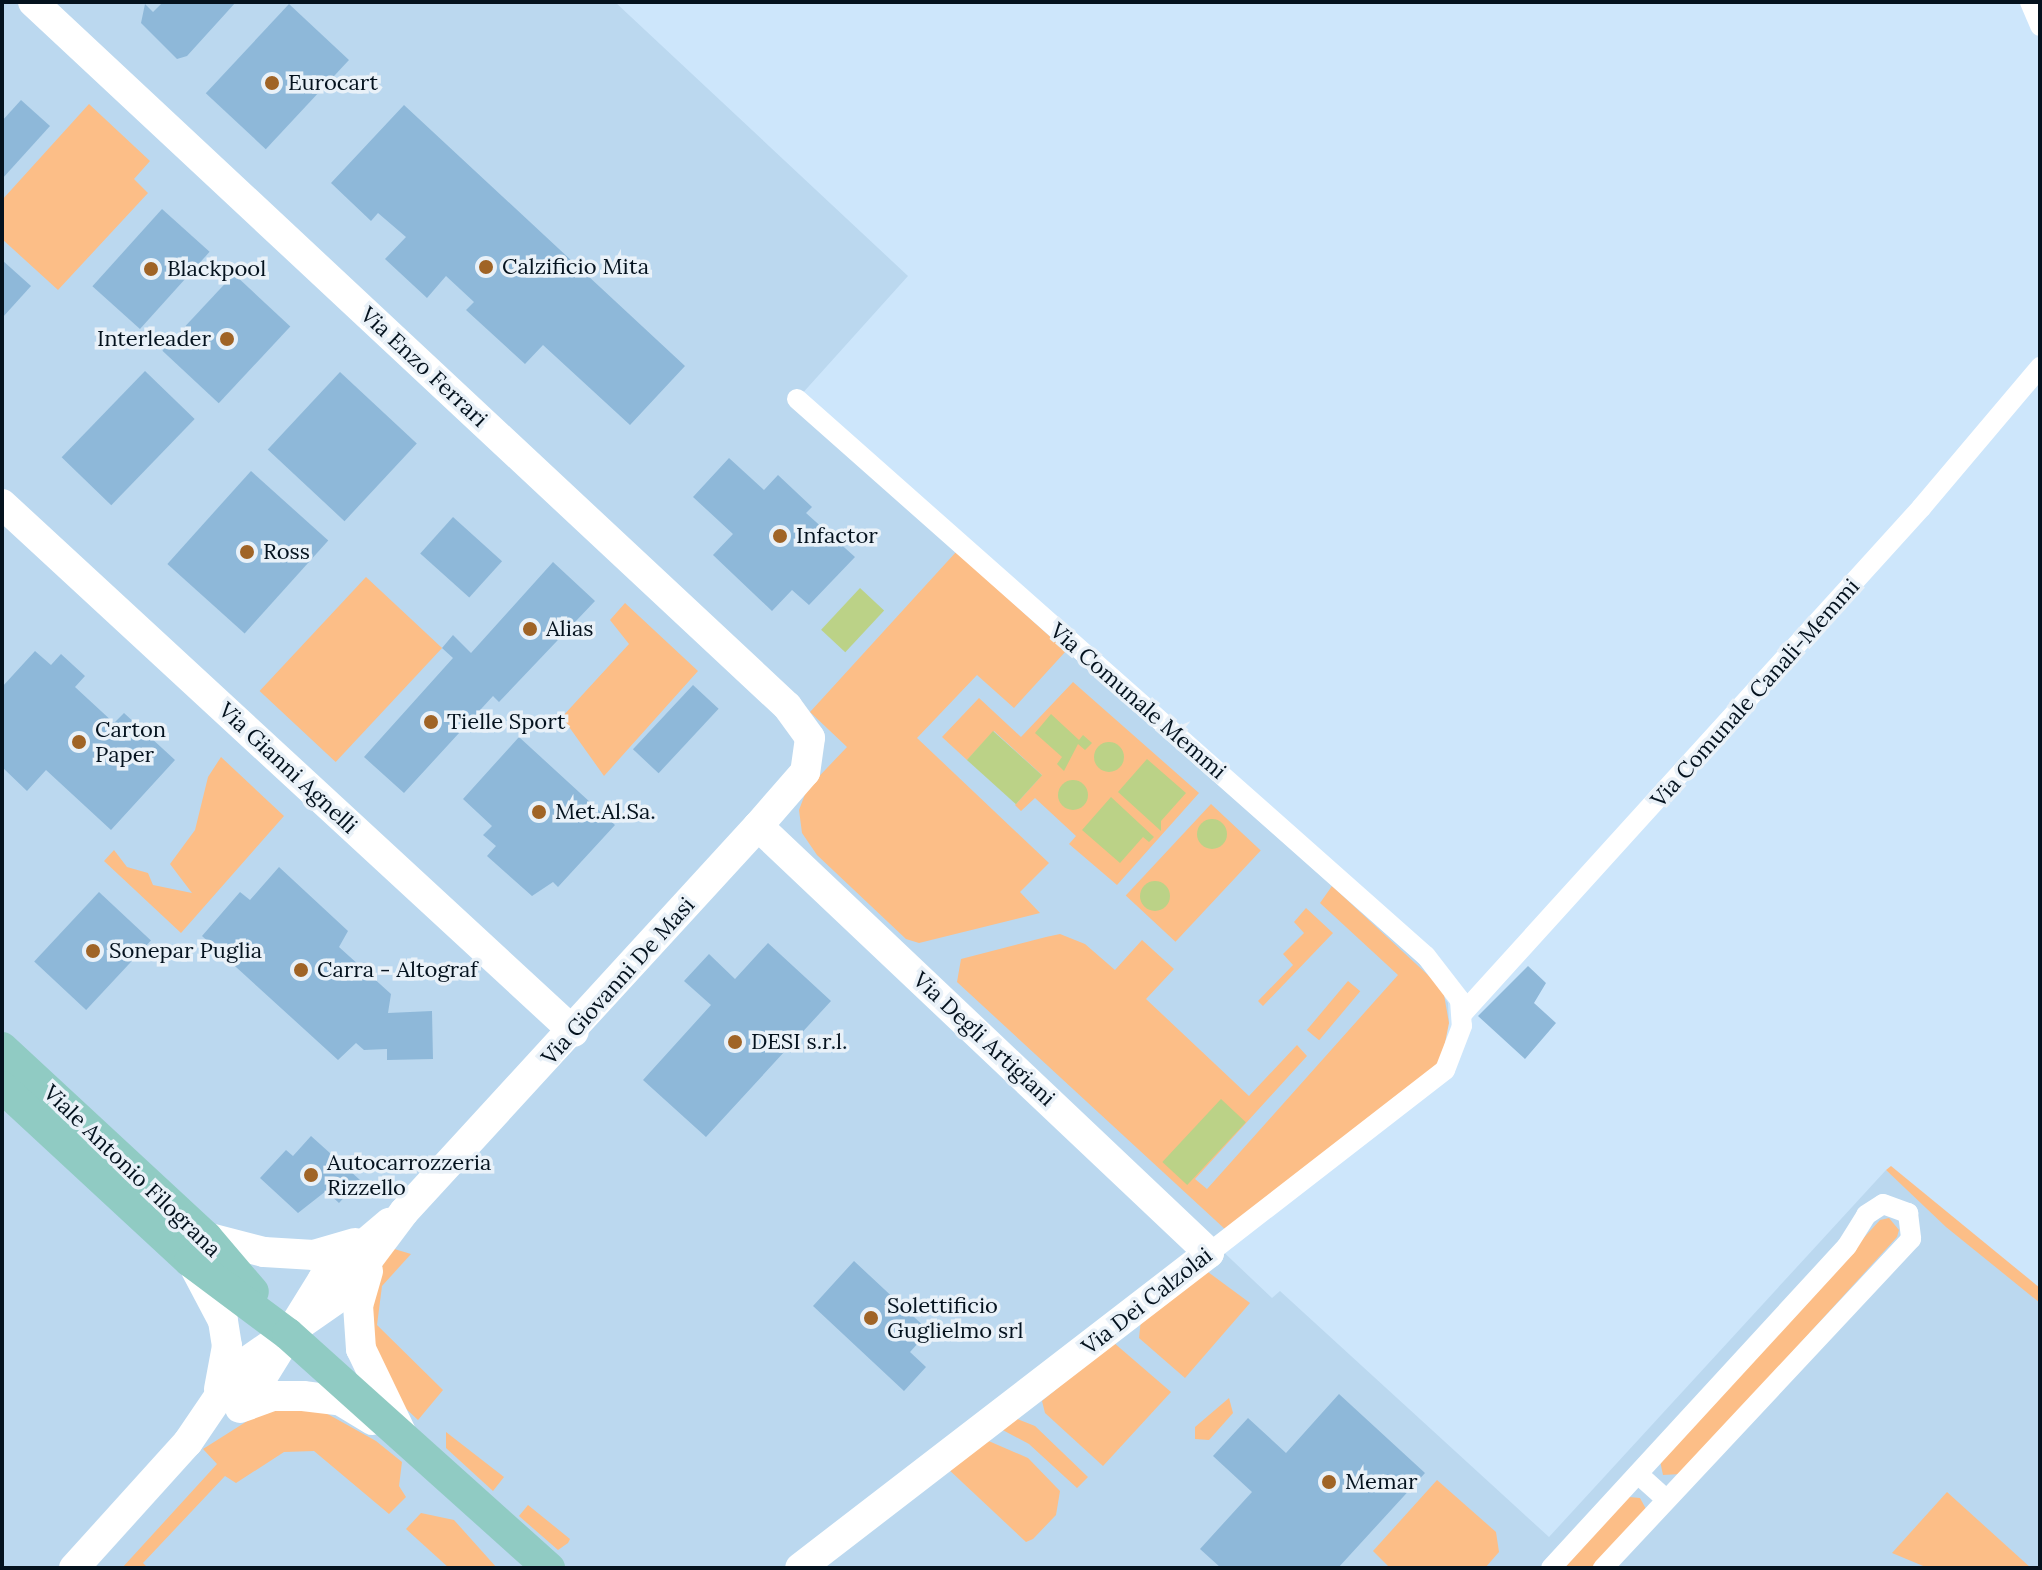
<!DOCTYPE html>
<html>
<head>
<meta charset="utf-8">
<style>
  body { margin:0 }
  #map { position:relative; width:2042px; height:1570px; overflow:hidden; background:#cde6fb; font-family:Lora,serif }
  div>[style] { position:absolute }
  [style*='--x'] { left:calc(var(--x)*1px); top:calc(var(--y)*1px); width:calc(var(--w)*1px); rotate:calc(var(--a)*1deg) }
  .built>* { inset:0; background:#bbd8ef }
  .green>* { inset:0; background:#fcbe87; transform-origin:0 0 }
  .water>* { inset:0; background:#bbd287; transform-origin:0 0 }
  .round { border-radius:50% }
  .building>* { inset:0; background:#8eb8d9; transform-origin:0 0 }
  .street>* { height:20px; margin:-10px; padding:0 10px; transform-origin:10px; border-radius:10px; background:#fff }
  .secondary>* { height:30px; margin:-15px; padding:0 15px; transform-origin:15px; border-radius:15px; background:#fff }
  .primary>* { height:32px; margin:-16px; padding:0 16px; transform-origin:16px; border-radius:16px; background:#90cbc3 }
  .dots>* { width:22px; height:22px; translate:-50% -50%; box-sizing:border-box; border:4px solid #e9f1f8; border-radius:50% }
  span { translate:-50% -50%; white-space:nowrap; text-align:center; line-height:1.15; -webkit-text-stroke:7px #e9f1f8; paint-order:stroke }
  .poi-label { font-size:22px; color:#04121e }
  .left { translate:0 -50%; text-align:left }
  .right { translate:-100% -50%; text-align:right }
  .street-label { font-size:22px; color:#04121e }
  .frame { position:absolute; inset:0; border:4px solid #04121e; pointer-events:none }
</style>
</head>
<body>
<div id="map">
  <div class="built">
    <i style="clip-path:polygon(2px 2px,615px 2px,908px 276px,791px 406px,1428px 971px,1448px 1003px,1449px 1023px,1214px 1243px,1272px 1298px,1280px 1291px,1549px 1537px,1886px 1170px,2040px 1303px,2040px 1568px,2px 1568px)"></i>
  </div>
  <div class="green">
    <i style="clip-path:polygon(89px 104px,150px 161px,134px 179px,148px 193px,58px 290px,2px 239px,2px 200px)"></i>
    <i style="clip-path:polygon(956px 552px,1066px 651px,1014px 708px,977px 675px,917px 738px,1049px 863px,1020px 892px,1040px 913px,919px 943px,906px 939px,817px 855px,802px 833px,799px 810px,807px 789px,847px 747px,810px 712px)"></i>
    <i style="left:366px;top:577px;width:104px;height:156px;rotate:43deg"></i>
    <i style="clip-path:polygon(625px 603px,698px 671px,604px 776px,562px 717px,629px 644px,610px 620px)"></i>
    <i style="clip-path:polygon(1073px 682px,1199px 793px,1117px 885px,1069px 844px,1076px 836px,1035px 798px,1021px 811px,1015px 805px,1042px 775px,994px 731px,967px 760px,942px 737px,979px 698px,1021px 737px)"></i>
    <i style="clip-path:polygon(221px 757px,284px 816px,181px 933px,104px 861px,114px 850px,127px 867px,148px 873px,153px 885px,192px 893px,170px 864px,195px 830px,208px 777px)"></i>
    <i style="left:1211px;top:804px;width:68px;height:125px;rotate:43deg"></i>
    <i style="clip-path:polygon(1332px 886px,1443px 989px,1449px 1023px,1441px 1063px,1227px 1231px,957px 982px,961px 959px,1046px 937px,1060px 934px,1085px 944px,1115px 970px,1142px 940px,1174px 969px,1146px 999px,1249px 1096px,1297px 1045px,1307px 1056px,1195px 1179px,1207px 1189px,1398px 975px,1320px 903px)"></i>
    <i style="clip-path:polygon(1306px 908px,1333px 933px,1263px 1006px,1258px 1001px,1293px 965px,1283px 954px,1304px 933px,1294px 922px)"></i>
    <i style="left:1348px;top:981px;width:16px;height:64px;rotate:40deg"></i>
    <i style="clip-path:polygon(1891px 1166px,2040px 1288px,2040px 1303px,1946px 1227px,1886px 1170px)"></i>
    <i style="clip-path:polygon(1889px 1218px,1899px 1230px,1897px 1237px,1681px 1474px,1663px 1475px,1660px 1461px,1880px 1220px)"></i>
    <i style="clip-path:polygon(391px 1248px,411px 1254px,382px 1286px,377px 1325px,443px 1390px,418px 1420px,402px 1405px,368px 1338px,374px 1283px)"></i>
    <i style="clip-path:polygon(1208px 1272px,1250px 1303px,1185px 1378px,1139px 1338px,1141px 1319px)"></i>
    <i style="clip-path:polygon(1113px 1342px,1171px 1392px,1103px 1466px,1045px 1413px,1042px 1401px)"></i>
    <i style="clip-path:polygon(1229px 1398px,1233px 1413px,1209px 1440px,1195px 1439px,1195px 1427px)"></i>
    <i style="clip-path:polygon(271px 1406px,324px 1412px,376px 1441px,402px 1462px,399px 1486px,406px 1497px,389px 1514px,314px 1451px,284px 1452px,236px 1483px,225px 1476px,143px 1563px,148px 1568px,122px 1568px,217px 1464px,203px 1449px)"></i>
    <i style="clip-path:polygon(1015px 1418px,1035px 1426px,1088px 1477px,1077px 1488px,1029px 1444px,999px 1428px)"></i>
    <i style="clip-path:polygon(446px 1432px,504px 1477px,493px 1491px,446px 1448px)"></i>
    <i style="clip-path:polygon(984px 1439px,1028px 1458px,1060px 1491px,1056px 1515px,1033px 1539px,1026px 1542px,946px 1467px)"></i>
    <i style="clip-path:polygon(1437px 1480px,1496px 1532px,1499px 1552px,1485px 1568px,1390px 1568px,1373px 1551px)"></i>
    <i style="clip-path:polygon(1947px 1492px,2031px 1568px,1928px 1568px,1892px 1553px)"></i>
    <i style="clip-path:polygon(1629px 1497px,1640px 1498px,1646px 1509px,1595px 1568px,1562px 1568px)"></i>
    <i style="clip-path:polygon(528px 1505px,570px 1539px,568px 1543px,558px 1550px,519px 1516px)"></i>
    <i style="clip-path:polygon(421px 1513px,454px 1520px,497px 1568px,449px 1568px,406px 1529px)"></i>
  </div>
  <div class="water">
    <i style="left:860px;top:588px;width:33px;height:57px;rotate:43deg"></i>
    <i style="clip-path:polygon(1051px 714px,1079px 740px,1083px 735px,1092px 743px,1085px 750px,1078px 744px,1064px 771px,1057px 764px,1062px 757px,1035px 733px)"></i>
    <i style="left:993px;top:731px;width:66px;height:39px;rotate:42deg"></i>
    <i class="round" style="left:1094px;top:742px;width:30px;height:30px"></i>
    <i style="clip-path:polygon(1147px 759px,1186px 793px,1161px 821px,1161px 831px,1118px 792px)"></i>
    <i class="round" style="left:1058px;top:780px;width:30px;height:30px"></i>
    <i style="clip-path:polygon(1111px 797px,1154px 837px,1149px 842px,1143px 837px,1120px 863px,1082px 830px)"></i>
    <i class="round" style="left:1197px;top:819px;width:30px;height:30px"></i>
    <i class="round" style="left:1140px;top:881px;width:30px;height:30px"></i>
    <i style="left:1221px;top:1099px;width:34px;height:86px;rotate:43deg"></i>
  </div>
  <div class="building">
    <i style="clip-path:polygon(163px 2px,236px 2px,187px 56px,177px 59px,141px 23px,145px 4px,153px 12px)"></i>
    <i style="left:289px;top:4px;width:82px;height:122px;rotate:43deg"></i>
    <i style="clip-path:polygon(21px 100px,50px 126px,2px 179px,2px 121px)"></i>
    <i style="clip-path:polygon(404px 105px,685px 366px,630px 425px,543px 345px,525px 364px,466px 310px,474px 302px,446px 276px,427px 298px,385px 259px,406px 237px,378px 213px,371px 221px,331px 183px)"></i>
    <i style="left:162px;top:209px;width:64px;height:104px;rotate:42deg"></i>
    <i style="clip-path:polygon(2px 260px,31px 286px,2px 318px)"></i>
    <i style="left:234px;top:274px;width:77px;height:105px;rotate:43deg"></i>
    <i style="left:145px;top:371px;width:69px;height:120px;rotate:44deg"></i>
    <i style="left:340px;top:372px;width:105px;height:106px;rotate:43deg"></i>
    <i style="clip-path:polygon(729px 458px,764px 490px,778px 475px,812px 507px,806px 513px,855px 557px,809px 605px,792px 590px,772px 611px,713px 555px,733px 534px,693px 497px)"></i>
    <i style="left:251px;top:471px;width:104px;height:125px;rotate:42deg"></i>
    <i style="left:453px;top:517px;width:66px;height:49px;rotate:42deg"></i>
    <i style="clip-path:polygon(553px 562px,595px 601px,499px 702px,493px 696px,404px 793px,364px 757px,453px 658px,442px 648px,453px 635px,471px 653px)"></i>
    <i style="clip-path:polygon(35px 651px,51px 665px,61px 654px,85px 676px,75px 687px,114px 723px,124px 713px,175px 760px,111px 830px,46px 770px,27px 791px,2px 767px,2px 687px)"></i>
    <i style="left:693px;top:685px;width:35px;height:88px;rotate:43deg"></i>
    <i style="clip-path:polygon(519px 737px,615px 825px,558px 887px,553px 882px,532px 896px,487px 856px,496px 846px,483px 835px,492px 826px,463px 799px)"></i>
    <i style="clip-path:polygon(279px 867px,348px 931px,339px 947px,391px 994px,388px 1013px,432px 1011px,433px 1059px,387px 1060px,387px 1049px,364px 1050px,356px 1043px,338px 1060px,202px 936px,240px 892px,250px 900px)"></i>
    <i style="left:99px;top:892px;width:71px;height:95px;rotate:43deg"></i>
    <i style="clip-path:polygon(768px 943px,831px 1001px,706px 1137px,643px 1080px,711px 1005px,684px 981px,709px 954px,735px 979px)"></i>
    <i style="clip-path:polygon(1528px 966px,1546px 983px,1534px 1003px,1556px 1023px,1525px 1059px,1478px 1016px)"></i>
    <i style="clip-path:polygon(311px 1136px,360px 1180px,339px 1203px,326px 1191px,298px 1213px,260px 1178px,286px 1150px,293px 1156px)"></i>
    <i style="clip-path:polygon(854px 1261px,929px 1331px,910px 1352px,926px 1367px,904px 1391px,813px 1306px)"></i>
    <i style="clip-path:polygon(1339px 1394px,1425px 1473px,1338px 1568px,1221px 1568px,1200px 1549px,1252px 1492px,1213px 1456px,1248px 1418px,1286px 1453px)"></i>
  </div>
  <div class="street">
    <i style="--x:2030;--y:2;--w:26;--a:67"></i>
    <i style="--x:797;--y:399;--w:840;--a:41.53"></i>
    <i style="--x:1426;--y:956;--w:56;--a:52.3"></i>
    <i style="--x:1460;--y:1000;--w:26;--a:86"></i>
    <i style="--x:1462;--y:1026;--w:47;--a:111.1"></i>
    <i style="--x:1445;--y:1070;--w:299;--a:142.2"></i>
    <i style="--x:1463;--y:1013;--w:682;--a:-47.79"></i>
    <i style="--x:1921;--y:508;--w:185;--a:-49.8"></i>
    <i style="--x:1638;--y:1474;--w:38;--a:42"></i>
    <i style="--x:1551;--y:1568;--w:437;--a:-47.4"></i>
    <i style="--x:1847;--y:1246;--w:36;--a:-58"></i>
    <i style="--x:1866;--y:1215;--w:20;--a:-33"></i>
    <i style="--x:1883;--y:1204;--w:27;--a:20"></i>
    <i style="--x:1908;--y:1213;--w:26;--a:83"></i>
    <i style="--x:1911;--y:1239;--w:451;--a:133.1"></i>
  </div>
  <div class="secondary">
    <i style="--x:33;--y:2;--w:1032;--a:43.04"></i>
    <i style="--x:787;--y:706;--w:39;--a:54"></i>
    <i style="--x:810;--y:738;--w:34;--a:98"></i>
    <i style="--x:805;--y:772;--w:72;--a:131"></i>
    <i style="--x:758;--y:826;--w:524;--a:132.52"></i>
    <i style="--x:404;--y:1212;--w:105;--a:126.9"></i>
    <i style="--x:341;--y:1296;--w:124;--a:145.2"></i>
    <i style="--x:239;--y:1367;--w:91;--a:124.2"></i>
    <i style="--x:188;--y:1442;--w:170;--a:132.1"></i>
    <i style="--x:2;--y:504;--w:778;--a:42.71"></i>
    <i style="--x:758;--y:826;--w:621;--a:43.43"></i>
    <i style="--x:1209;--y:1253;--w:516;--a:142.4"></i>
    <i style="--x:206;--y:1237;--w:60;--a:14.5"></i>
    <i style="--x:264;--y:1252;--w:50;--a:3.4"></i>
    <i style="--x:314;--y:1255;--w:43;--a:-16.3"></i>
    <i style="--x:194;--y:1266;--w:62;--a:62.2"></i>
    <i style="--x:223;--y:1321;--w:25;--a:81"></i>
    <i style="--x:227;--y:1346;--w:44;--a:100.5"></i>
    <i style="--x:368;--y:1271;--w:35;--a:106"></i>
    <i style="--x:358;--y:1305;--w:44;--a:86.1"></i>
    <i style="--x:361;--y:1349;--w:92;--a:64.3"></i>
    <i style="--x:245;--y:1405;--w:148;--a:-58.2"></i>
    <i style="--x:323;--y:1279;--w:87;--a:-40.3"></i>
    <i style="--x:240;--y:1408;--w:35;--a:-20"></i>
    <i style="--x:273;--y:1396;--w:30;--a:0"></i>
    <i style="--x:303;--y:1396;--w:38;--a:7"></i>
    <i style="--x:341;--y:1401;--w:37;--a:31"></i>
  </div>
  <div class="primary">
    <i style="--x:2;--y:1048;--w:278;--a:42.8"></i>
    <i style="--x:206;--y:1237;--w:72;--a:49.5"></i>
    <i style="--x:2;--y:1087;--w:256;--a:42.8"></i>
    <i style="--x:190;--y:1261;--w:122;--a:36.7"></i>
    <i style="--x:288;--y:1334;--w:351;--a:41.9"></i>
  </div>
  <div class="dots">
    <i style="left:272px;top:83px;background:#a06426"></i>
    <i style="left:486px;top:267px;background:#a06426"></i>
    <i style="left:151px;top:269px;background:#a06426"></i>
    <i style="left:227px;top:339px;background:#a06426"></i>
    <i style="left:780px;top:536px;background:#a06426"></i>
    <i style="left:247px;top:552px;background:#a06426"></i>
    <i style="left:530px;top:629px;background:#a06426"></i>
    <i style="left:431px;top:722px;background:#a06426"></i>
    <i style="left:79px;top:742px;background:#a06426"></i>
    <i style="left:539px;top:812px;background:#a06426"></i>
    <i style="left:93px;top:951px;background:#a06426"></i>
    <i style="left:301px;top:970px;background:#a06426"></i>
    <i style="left:735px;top:1042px;background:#a06426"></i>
    <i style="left:311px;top:1175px;background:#a06426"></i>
    <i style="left:871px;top:1318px;background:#a06426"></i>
    <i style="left:1329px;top:1482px;background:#a06426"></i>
  </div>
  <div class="poi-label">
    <span class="left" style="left:288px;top:83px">Eurocart</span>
    <span class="left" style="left:502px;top:267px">Calzificio Mita</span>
    <span class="left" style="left:167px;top:269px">Blackpool</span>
    <span class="right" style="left:211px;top:339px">Interleader</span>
    <span class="left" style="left:796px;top:536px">Infactor</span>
    <span class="left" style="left:263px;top:552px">Ross</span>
    <span class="left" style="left:546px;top:629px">Alias</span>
    <span class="left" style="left:447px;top:722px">Tielle Sport</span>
    <span class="left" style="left:95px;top:742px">Carton<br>Paper</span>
    <span class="left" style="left:555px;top:812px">Met.Al.Sa.</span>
    <span class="left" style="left:109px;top:951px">Sonepar Puglia</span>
    <span class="left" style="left:317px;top:970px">Carra - Altograf</span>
    <span class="left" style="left:751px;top:1042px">DESI s.r.l.</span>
    <span class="left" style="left:327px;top:1175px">Autocarrozzeria<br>Rizzello</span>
    <span class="left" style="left:887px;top:1318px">Solettificio<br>Guglielmo srl</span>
    <span class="left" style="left:1345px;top:1482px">Memar</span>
  </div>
  <div class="street-label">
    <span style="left:424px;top:367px;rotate:43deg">Via Enzo Ferrari</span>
    <span style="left:1755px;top:693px;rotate:-48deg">Via Comunale Canali-Memmi</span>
    <span style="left:1138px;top:701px;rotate:41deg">Via Comunale Memmi</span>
    <span style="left:288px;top:768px;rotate:43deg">Via Gianni Agnelli</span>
    <span style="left:618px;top:981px;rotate:-48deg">Via Giovanni De Masi</span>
    <span style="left:984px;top:1039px;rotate:43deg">Via Degli Artigiani</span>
    <span style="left:132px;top:1171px;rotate:44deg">Viale Antonio Filograna</span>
    <span style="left:1147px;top:1301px;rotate:-38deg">Via Dei Calzolai</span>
  </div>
  <div class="frame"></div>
</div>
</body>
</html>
